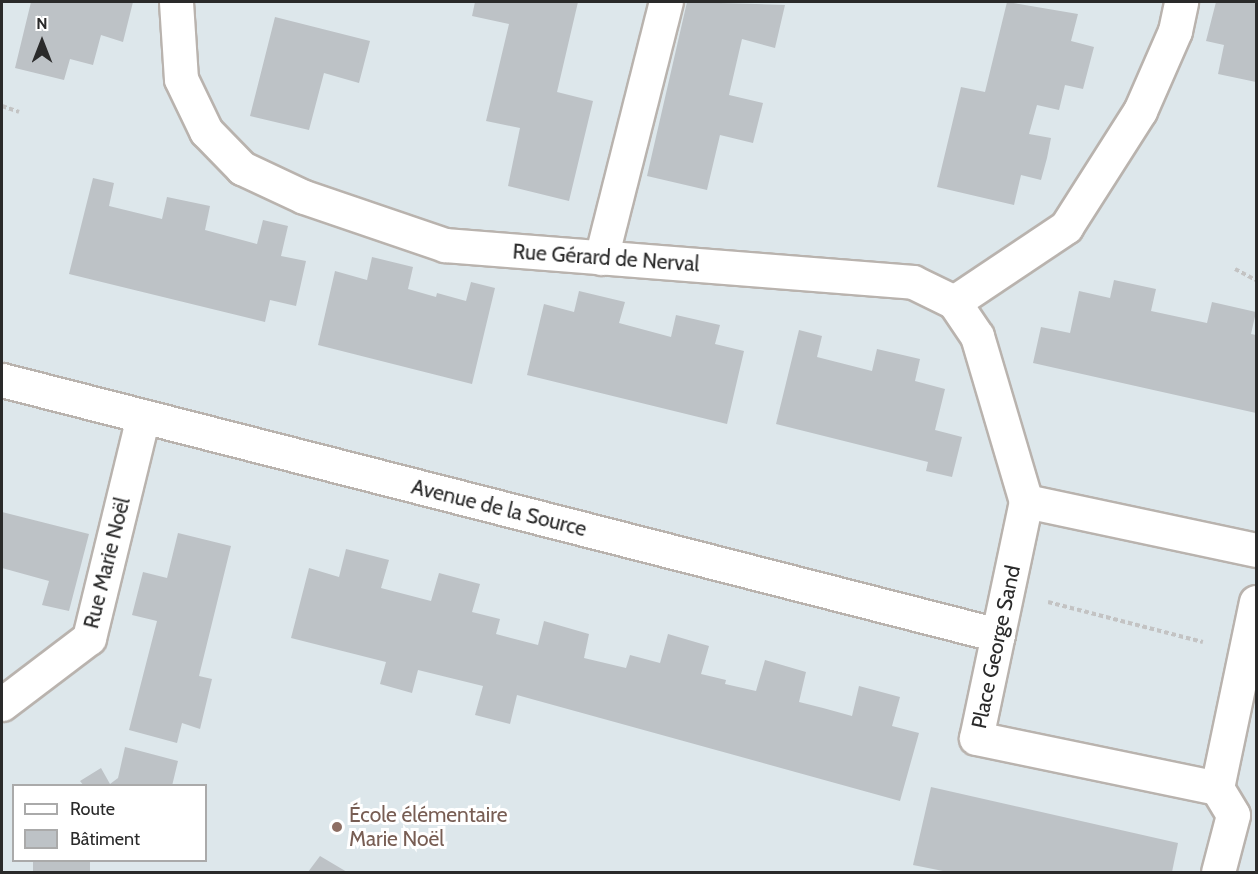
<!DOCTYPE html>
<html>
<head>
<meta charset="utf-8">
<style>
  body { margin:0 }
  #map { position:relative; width:1258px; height:874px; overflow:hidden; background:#dde7eb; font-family:Cabin,sans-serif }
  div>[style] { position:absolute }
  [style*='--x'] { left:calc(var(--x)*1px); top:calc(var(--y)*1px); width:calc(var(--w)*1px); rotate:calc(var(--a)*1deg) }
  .building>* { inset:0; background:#bdc2c6; transform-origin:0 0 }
  .path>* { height:4px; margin-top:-2px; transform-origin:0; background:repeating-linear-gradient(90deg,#c3c3c3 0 4.5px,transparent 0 7.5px) }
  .roads { filter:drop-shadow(2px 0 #b9b3ae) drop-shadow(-2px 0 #b9b3ae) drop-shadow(0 2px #b9b3ae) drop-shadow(0 -2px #b9b3ae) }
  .street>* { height:33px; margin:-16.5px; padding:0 16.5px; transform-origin:16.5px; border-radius:16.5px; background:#fff }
  .dots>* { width:16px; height:16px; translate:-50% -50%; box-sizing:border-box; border:3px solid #fff; border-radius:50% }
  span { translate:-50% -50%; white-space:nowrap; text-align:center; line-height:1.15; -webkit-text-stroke:6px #fff; paint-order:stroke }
  .street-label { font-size:21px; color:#2a2a2a }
  .education-label { font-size:21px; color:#785e54 }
  .left { translate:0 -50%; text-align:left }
  .frame { position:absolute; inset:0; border:3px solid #2a2a2a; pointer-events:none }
  .legend { position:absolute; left:12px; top:784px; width:195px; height:78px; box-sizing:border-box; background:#fff; border:2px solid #aaa; margin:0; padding:8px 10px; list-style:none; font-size:18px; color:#2a2a2a }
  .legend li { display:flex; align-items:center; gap:12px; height:30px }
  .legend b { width:30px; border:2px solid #aaa }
  .north { position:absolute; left:12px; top:12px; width:60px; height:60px; -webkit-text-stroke:4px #fff; paint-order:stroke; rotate:0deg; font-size:16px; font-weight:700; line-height:24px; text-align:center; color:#2a2a2a }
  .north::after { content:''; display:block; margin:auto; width:21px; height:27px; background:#2a2a2a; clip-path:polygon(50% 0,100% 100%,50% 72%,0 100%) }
</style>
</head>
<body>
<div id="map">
  <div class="building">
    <i style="clip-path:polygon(31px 2px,133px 2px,123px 42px,101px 35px,93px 65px,70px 59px,64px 80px,15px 68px)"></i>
    <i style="clip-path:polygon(475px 2px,578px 2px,557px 92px,593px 101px,569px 201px,508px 186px,520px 128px,486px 121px,509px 24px,472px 16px)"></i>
    <i style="clip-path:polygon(687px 2px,785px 5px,775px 48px,742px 39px,729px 95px,763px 103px,753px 143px,720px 135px,707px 190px,647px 176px)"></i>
    <i style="clip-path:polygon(1007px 2px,1078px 14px,1071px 41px,1094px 47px,1083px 89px,1065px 85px,1059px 110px,1037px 105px,1029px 134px,1051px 138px,1047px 158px,1041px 180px,1021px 175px,1014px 205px,937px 187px,961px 87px,985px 92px)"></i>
    <i style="clip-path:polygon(1216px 2px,1256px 2px,1256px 82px,1218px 74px,1224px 45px,1206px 41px)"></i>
    <i style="clip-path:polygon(275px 17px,370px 41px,359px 83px,324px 73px,309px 130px,250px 116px)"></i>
    <i style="clip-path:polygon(93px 178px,114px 183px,109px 206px,162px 219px,167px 197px,210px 206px,205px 230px,257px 244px,263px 220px,288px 226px,281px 256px,306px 261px,296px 306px,270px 300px,265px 322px,69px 274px)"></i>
    <i style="clip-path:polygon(372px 257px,413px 267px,408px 289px,436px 297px,437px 293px,466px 301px,471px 282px,495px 288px,472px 384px,318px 345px,335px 271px,367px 280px)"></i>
    <i style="clip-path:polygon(1114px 280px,1156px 289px,1151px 311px,1207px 323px,1212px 302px,1256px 312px,1251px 334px,1256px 335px,1256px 413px,1033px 363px,1041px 327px,1070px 333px,1079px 291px,1110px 298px)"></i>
    <i style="clip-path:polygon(579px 291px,625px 302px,619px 323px,671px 337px,676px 315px,720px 325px,715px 344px,744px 351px,727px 424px,527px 375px,544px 304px,574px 312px)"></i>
    <i style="clip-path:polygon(799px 330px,822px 336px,817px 357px,872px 371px,877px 349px,920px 359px,915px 381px,945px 389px,935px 430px,962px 437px,952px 477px,926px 471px,928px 462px,776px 424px)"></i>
    <i style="clip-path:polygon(2px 512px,89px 534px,69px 611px,42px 605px,49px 581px,2px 568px)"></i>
    <i style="clip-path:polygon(178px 533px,231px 546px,199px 676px,212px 679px,200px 729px,182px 723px,177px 743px,129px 730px,157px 621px,132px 615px,143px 572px,167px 578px)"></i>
    <i style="clip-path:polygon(346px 549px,389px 560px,381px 588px,431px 601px,439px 573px,480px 584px,472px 612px,500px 619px,496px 634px,538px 645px,544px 621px,589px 634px,584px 658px,626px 668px,630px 655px,660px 663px,668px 634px,709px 646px,701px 674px,726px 680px,725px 684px,756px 691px,765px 660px,806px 672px,799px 702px,823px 708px,852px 716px,859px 686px,900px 697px,892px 726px,919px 733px,900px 801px,517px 695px,510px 724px,475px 715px,483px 686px,418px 670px,412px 693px,380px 684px,386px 662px,291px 638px,309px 568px,339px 577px)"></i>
    <i style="clip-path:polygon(125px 747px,178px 761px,172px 786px,84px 786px,80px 781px,101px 768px,110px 784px,118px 778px)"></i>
    <i style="clip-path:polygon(931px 787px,1178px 843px,1172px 872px,948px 872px,913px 865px)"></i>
    <i style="clip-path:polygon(320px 856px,347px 872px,308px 872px)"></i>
    <i style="left:33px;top:861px;width:57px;height:11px"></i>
  </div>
  <div class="path">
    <i style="--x:2;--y:106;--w:18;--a:19"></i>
    <i style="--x:1235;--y:269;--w:24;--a:28"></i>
    <i style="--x:1048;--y:602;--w:160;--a:14.5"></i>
  </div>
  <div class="roads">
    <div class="street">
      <i style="--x:176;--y:2;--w:77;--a:86.3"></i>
      <i style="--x:181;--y:79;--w:58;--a:64.3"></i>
      <i style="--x:206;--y:131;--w:52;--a:45.8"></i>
      <i style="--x:242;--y:168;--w:68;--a:25.1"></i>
      <i style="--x:304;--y:197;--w:149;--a:18.8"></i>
      <i style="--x:445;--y:245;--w:469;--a:4.5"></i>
      <i style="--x:913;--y:282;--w:46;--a:26"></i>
      <i style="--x:954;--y:302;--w:41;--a:55.9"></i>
      <i style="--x:977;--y:336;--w:172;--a:73.5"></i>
      <i style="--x:601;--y:258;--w:264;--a:-75.8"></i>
      <i style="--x:954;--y:302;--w:135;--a:-33.8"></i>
      <i style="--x:1066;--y:227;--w:138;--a:-57.5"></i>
      <i style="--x:1140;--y:111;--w:87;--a:-66.4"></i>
      <i style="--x:1175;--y:31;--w:30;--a:-78"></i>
      <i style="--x:2;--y:380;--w:1028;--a:14.36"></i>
      <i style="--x:1256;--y:550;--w:235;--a:-168"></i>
      <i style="--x:1026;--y:501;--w:242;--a:101.9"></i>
      <i style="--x:976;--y:738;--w:246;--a:11.7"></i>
      <i style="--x:1217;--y:788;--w:190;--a:-78.2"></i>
      <i style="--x:2;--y:704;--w:109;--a:-37.2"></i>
      <i style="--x:89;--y:638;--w:228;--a:-76.3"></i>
      <i style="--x:1217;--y:788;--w:31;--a:59"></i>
      <i style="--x:1233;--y:815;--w:59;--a:104.7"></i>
    </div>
  </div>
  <div class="dots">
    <i style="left:337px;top:827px;background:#8d6e63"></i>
  </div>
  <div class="street-label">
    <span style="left:606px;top:258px;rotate:4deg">Rue Gérard de Nerval</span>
    <span style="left:499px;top:508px;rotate:14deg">Avenue de la Source</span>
    <span style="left:107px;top:563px;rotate:-76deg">Rue Marie Noël</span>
    <span style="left:996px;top:647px;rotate:-78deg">Place George Sand</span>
  </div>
  <div class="education-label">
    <span class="left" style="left:349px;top:827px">École élémentaire<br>Marie Noël</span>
  </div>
  <div class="frame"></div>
  <ul class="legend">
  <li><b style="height:8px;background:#fff"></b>Route</li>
  <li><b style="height:16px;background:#bdc2c6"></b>Bâtiment</li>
  </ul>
  <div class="north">N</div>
</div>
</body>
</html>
